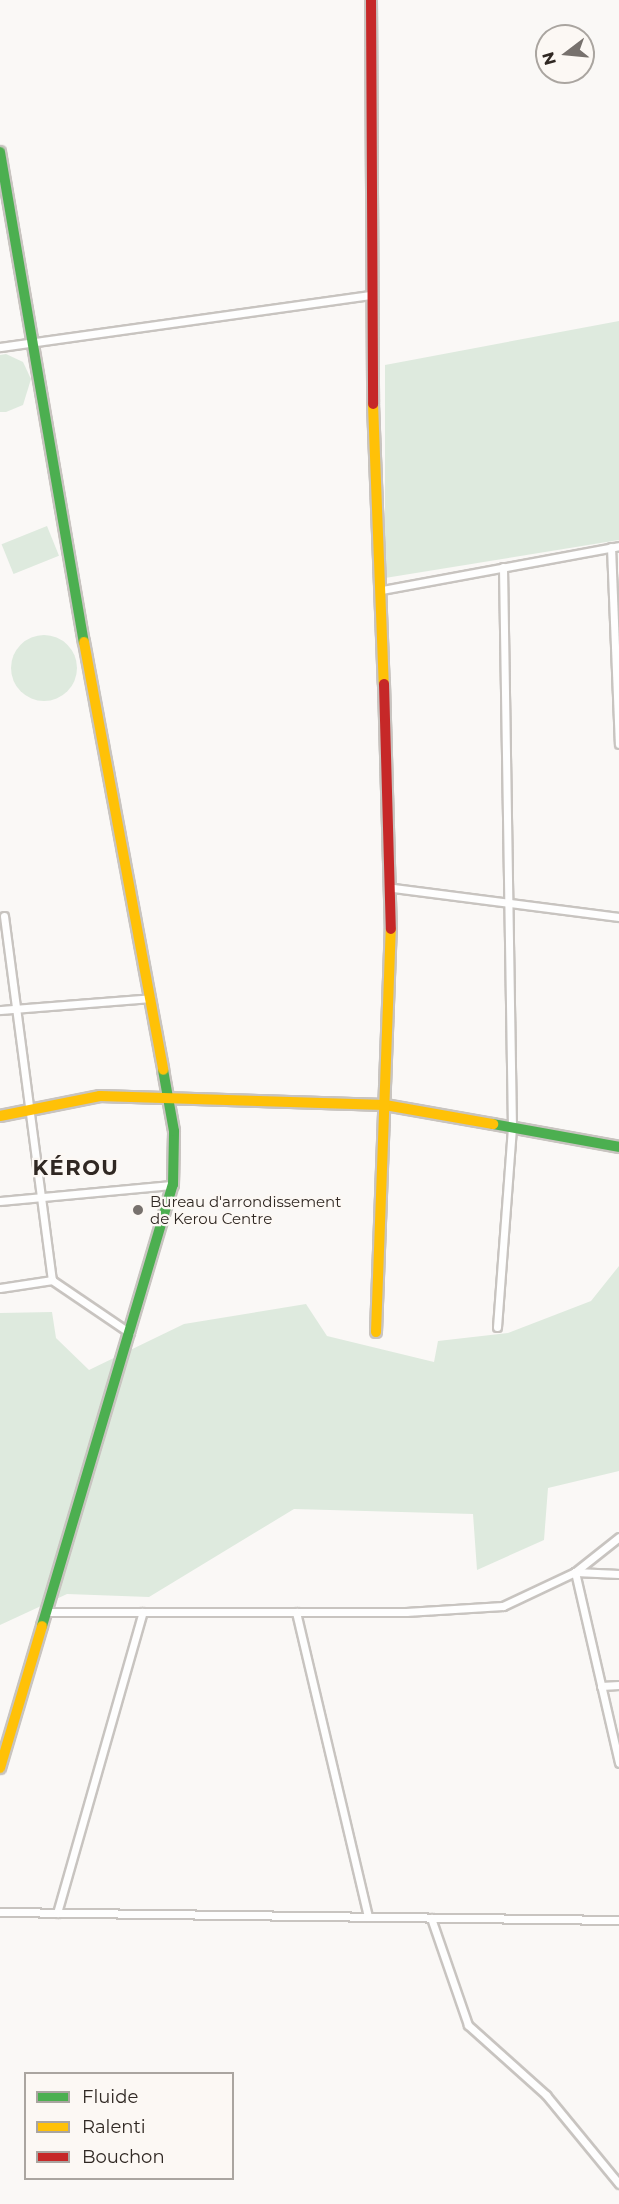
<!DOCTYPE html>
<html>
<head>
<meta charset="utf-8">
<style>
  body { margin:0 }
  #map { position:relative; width:619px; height:2204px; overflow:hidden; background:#faf8f6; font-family:Montserrat,sans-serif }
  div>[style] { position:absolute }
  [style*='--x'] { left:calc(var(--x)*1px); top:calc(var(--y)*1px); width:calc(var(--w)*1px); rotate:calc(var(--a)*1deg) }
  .green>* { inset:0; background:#deeade; transform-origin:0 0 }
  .round { border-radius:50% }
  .roads { filter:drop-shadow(2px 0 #c8c4c0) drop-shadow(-2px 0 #c8c4c0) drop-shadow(0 2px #c8c4c0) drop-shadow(0 -2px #c8c4c0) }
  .street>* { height:7px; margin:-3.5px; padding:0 3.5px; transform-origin:3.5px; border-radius:3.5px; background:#fefefe }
  .fast>* { height:10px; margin:-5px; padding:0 5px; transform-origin:5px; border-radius:5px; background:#4caf50 }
  .slow>* { height:10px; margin:-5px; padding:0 5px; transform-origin:5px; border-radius:5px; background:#ffc107 }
  .jam>* { height:10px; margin:-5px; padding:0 5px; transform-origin:5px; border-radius:5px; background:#c62828 }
  .dots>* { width:16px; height:16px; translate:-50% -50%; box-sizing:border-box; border:3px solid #fcf8f4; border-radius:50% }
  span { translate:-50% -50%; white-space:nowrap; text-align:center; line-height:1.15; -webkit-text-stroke:4.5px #fcf8f4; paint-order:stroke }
  .poi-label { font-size:15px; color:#302823 }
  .left { translate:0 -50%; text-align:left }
  .district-label { font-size:21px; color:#302823; font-weight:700; letter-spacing:1.5px }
  .legend { position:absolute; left:24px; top:2072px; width:210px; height:108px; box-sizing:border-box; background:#fcf8f4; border:2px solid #aaa5a0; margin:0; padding:8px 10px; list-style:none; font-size:18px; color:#302823 }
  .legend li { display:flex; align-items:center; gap:12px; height:30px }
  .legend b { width:30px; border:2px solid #aaa5a0 }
  .north { position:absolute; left:535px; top:24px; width:60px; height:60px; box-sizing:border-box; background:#fcf8f4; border:2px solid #aaa5a0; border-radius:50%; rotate:254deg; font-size:16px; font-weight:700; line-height:24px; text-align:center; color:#302823 }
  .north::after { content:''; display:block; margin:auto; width:21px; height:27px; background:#77716d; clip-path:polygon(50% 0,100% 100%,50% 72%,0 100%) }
</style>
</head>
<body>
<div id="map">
  <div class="green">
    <i style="clip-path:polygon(619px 321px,619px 540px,385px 578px,385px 365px)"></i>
    <i style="clip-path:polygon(6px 354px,23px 362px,31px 379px,23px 405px,6px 412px,0 412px,0 355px)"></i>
    <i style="left:47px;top:526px;width:32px;height:49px;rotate:68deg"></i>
    <i class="round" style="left:11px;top:635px;width:66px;height:66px"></i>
    <i style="clip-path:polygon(619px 1266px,619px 1471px,548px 1488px,544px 1540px,477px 1570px,473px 1514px,294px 1509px,149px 1597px,67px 1594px,0 1625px,0 1313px,52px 1312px,56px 1338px,89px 1370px,184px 1324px,306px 1304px,327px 1336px,434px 1362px,438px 1341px,508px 1333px,591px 1301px)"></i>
  </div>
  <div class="roads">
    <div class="street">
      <i style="--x:0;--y:347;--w:374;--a:-8"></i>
      <i style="--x:611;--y:547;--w:197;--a:87.7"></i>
      <i style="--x:382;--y:590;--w:241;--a:-10.5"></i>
      <i style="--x:393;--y:888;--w:228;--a:7.3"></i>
      <i style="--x:4;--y:916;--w:367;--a:82.5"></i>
      <i style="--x:0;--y:1010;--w:151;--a:-4.5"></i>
      <i style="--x:0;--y:1201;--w:174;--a:-5.3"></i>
      <i style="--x:0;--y:1288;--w:53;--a:-8.7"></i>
      <i style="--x:52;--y:1280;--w:94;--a:34.2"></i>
      <i style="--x:497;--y:1327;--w:200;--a:-85.7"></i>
      <i style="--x:512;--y:1128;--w:561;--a:-90.92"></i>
      <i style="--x:619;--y:1574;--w:44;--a:-177.4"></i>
      <i style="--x:575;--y:1572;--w:196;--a:77"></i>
      <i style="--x:45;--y:1612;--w:361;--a:0"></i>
      <i style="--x:406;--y:1612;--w:97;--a:-3.5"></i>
      <i style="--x:503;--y:1606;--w:80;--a:-25.3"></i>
      <i style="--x:575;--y:1572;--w:56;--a:-38.5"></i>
      <i style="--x:296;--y:1612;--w:313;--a:76.7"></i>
      <i style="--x:601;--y:1686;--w:18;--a:-3"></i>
      <i style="--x:0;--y:1912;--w:619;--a:0.74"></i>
      <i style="--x:57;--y:1913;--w:313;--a:-74.1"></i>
      <i style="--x:431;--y:1918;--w:113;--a:70.9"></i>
      <i style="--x:468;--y:2025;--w:105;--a:41.9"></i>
      <i style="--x:546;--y:2095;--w:115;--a:50.6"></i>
    </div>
    <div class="fast">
      <i style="--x:0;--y:152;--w:497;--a:80.3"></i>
      <i style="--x:493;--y:1124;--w:128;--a:10.3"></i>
      <i style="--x:42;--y:1626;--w:460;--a:-73.5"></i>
      <i style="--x:173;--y:1185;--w:54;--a:-88.9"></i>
      <i style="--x:174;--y:1131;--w:62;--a:-100.2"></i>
    </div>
    <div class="slow">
      <i style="--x:373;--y:404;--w:280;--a:87.8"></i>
      <i style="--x:84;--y:642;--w:435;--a:79.5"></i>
      <i style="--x:0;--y:1116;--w:102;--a:-11.3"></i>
      <i style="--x:100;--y:1096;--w:285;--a:1.8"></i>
      <i style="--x:385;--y:1105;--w:110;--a:10"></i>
      <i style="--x:376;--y:1332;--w:403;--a:-87.9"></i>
      <i style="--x:0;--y:1768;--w:148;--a:-73.5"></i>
    </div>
    <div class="jam">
      <i style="--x:371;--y:0;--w:404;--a:89.7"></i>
      <i style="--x:384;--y:684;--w:245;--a:88.4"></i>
    </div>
  </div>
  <div class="dots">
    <i style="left:138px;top:1210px;background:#77716d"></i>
  </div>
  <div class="poi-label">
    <span class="left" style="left:150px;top:1210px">Bureau d'arrondissement<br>de Kerou Centre</span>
  </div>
  <div class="district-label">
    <span style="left:76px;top:1168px">KÉROU</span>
  </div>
  <ul class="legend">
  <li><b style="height:8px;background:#4caf50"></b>Fluide</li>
  <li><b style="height:8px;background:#ffc107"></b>Ralenti</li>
  <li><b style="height:8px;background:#c62828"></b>Bouchon</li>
  </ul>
  <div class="north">N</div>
</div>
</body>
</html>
